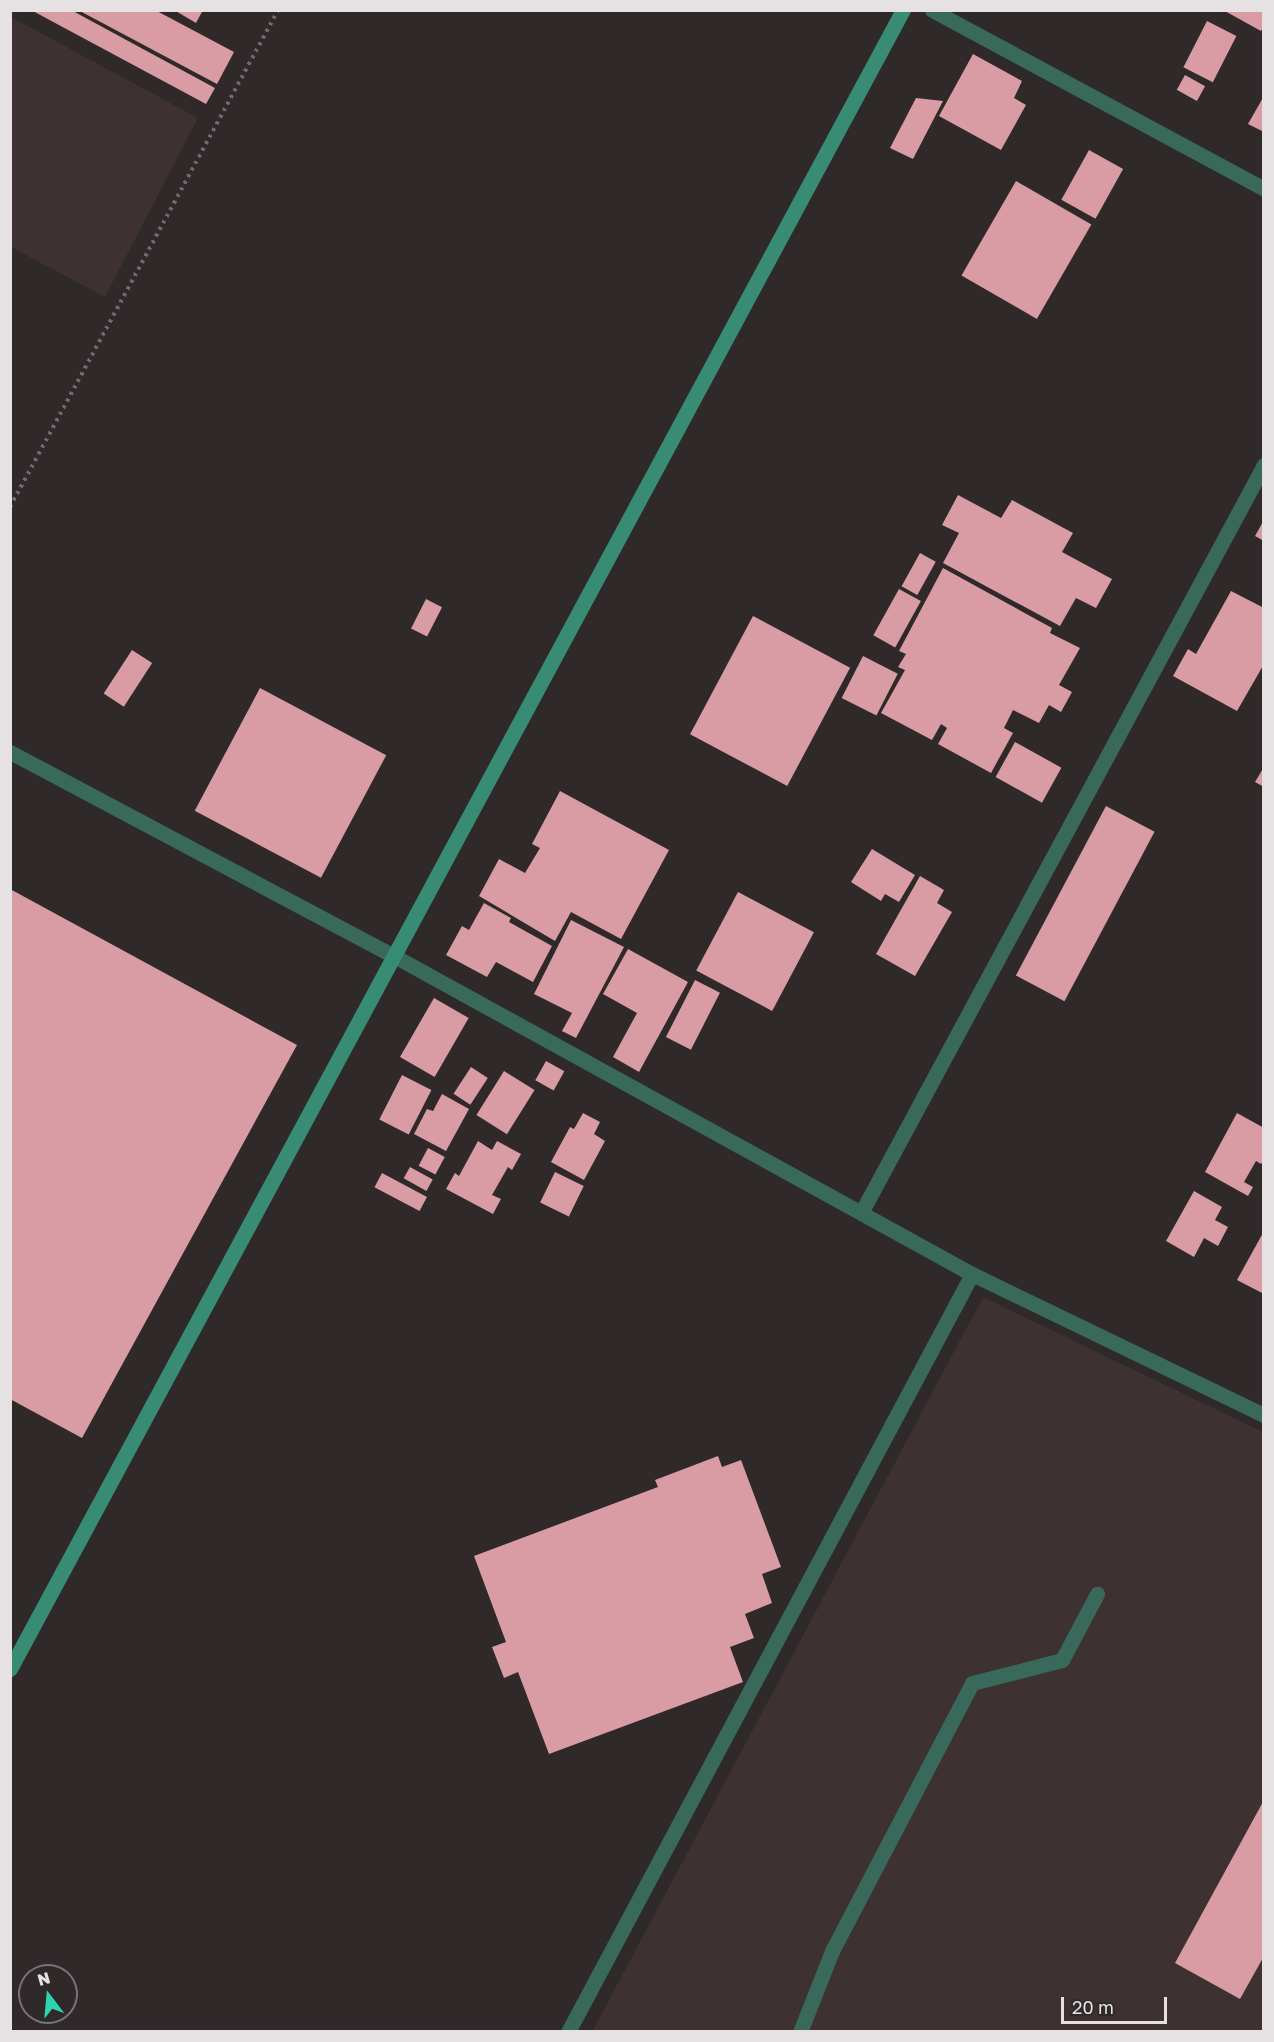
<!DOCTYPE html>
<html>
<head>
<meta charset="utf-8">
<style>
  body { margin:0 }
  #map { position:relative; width:1274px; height:2042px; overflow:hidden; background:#2f292a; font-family:"Golos Text",sans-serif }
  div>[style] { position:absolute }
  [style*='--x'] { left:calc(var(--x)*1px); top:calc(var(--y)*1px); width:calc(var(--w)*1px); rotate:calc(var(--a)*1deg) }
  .built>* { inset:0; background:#3d3132 }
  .building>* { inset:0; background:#d99ca4; transform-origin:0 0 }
  .path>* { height:4px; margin-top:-2px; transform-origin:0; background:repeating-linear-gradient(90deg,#6f6a6b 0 3px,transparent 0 7.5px) }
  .lane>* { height:15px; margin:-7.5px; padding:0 7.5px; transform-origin:7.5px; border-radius:7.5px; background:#38695a }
  .street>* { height:15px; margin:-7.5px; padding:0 7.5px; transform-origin:7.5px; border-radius:7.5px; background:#38695a }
  .secondary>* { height:15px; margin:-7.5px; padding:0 7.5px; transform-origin:7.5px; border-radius:7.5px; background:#388c73 }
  span { translate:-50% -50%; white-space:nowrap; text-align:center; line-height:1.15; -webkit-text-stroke:6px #2f292a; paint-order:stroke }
  .frame { position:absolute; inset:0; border:12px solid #e6e2e3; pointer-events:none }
  .north { position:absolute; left:18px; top:1964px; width:60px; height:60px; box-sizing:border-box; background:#2f292a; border:2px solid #787374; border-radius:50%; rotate:344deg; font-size:16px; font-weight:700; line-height:24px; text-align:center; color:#e6e2e3 }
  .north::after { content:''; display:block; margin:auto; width:21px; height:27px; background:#2ed4ab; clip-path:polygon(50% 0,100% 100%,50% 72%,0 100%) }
  .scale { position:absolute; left:1061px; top:1997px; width:106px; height:27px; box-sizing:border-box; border:3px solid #e6e2e3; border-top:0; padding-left:8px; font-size:18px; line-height:21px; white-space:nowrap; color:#e6e2e3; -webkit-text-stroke:4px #2f292a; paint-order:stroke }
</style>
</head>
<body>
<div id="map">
  <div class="built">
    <i style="clip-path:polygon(11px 17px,198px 118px,105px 297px,11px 247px)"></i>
    <i style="clip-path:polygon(983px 1297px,1263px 1432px,1263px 2031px,592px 2032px)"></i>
  </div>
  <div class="building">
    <i style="clip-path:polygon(31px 10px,71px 10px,215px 88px,206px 104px)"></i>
    <i style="clip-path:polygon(78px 10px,155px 10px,234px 52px,217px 84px)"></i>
    <i style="clip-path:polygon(174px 10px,203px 10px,196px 23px)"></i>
    <i style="clip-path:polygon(1223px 10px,1264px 10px,1264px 26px,1261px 31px)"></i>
    <i style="left:1207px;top:21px;width:33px;height:52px;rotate:27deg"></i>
    <i style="clip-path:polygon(973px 54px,1022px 81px,1014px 98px,1026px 105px,1001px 150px,939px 116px)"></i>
    <i style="left:1185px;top:75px;width:23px;height:17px;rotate:29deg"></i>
    <i style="clip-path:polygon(1264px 96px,1264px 132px,1248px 124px)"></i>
    <i style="clip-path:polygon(916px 98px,943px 101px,913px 159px,890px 148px)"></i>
    <i style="left:1089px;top:150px;width:39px;height:57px;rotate:29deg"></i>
    <i style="left:1016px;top:181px;width:87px;height:109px;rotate:30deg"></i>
    <i style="clip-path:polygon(958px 495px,1001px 518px,1012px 500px,1073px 533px,1062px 552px,1112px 579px,1096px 608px,1076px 598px,1060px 626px,943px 563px,959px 533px,942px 525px)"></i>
    <i style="clip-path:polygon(1264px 520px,1264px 541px,1255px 536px)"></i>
    <i style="left:920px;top:553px;width:18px;height:38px;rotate:29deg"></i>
    <i style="clip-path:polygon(943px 568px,1052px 628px,1050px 633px,1080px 648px,1059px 685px,1072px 692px,1061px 712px,1049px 705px,1039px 723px,1013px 710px,1004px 728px,1013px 733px,991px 773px,938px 744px,947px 728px,941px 724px,932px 740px,881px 713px,905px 670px,898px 667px,906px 654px,899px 651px)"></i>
    <i style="left:899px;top:589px;width:25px;height:53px;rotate:29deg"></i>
    <i style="clip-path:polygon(1231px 591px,1264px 608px,1264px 664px,1237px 711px,1173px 676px,1188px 649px,1196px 654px)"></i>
    <i style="left:426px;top:599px;width:18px;height:33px;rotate:27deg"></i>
    <i style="left:753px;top:616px;width:110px;height:134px;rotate:28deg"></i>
    <i style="left:132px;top:650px;width:24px;height:52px;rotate:33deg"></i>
    <i style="left:863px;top:656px;width:39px;height:47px;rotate:27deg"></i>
    <i style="left:260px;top:688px;width:143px;height:139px;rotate:28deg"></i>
    <i style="left:1015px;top:742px;width:53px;height:40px;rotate:29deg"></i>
    <i style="clip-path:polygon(1264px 767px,1264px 787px,1255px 782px)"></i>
    <i style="clip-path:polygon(560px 791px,669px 850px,621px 939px,571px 912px,555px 941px,479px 896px,499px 859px,525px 873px,540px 848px,532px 844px)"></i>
    <i style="left:1106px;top:806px;width:55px;height:192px;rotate:28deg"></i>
    <i style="clip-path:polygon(872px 849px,915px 875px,899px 902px,885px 894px,881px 901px,851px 882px)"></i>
    <i style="clip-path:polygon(920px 876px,944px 890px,937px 903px,952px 912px,915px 976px,876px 954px)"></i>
    <i style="clip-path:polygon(10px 889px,297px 1045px,82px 1438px,10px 1399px)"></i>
    <i style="left:738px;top:892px;width:86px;height:89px;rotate:28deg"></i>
    <i style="clip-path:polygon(484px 903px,511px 918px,509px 922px,552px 946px,533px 982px,496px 962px,487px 977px,446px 955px,462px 926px,469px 930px)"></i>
    <i style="clip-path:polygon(571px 920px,624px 947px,576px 1038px,562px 1031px,572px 1013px,534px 994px)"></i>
    <i style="clip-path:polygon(628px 949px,688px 982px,639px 1072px,613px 1057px,637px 1013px,603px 994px)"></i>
    <i style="left:695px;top:980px;width:28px;height:64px;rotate:27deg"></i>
    <i style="left:434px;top:998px;width:40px;height:68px;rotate:30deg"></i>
    <i style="left:546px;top:1061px;width:21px;height:22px;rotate:29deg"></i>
    <i style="left:471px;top:1067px;width:20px;height:32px;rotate:33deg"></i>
    <i style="left:504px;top:1071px;width:36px;height:52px;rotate:32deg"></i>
    <i style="left:402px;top:1075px;width:33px;height:50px;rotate:27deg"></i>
    <i style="clip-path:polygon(442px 1094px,469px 1109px,446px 1151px,414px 1134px,427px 1109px,433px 1111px)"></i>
    <i style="clip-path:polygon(583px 1113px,600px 1122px,594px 1134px,605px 1141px,584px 1180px,551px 1162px,570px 1127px,574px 1129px)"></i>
    <i style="clip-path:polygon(1237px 1113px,1264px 1128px,1264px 1159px,1261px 1164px,1256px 1161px,1244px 1182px,1253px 1187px,1248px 1196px,1205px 1172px)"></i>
    <i style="clip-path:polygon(478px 1141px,492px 1150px,497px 1141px,521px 1154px,512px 1170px,508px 1167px,492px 1195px,501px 1199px,493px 1214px,446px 1189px,455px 1173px,459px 1176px)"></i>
    <i style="left:428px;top:1148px;width:19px;height:20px;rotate:28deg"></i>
    <i style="left:410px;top:1167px;width:26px;height:13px;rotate:29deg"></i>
    <i style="left:555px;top:1172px;width:32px;height:34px;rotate:26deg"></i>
    <i style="left:382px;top:1173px;width:51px;height:16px;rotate:28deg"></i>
    <i style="clip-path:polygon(1194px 1191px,1222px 1207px,1215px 1220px,1228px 1227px,1218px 1246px,1204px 1238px,1194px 1257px,1166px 1241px)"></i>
    <i style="clip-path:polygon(1264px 1231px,1264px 1294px,1237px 1280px)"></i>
    <i style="clip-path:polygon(718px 1456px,722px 1467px,741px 1460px,781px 1567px,762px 1574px,772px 1603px,745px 1614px,754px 1638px,730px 1647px,743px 1682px,549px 1754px,518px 1672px,504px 1678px,492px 1647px,506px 1642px,474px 1556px,658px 1487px,655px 1480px)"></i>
    <i style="clip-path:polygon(1264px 1800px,1264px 1956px,1240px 1999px,1175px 1963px)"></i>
  </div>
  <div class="path">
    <i style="--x:10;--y:507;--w:565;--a:-61.66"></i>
  </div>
  <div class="lane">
    <i style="--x:800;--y:2032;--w:87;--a:-68.4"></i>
    <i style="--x:832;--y:1951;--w:302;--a:-62.4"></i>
    <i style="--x:972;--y:1683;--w:93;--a:-14.3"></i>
    <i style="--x:1062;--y:1660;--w:75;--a:-62.1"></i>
  </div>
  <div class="street">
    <i style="--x:932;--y:10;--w:377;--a:28.3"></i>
    <i style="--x:10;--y:752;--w:437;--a:28"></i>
    <i style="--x:396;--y:957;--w:657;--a:28.83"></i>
    <i style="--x:972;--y:1274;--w:859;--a:118.06"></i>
    <i style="--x:861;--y:1213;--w:850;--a:-61.69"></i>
    <i style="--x:972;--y:1274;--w:324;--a:25.8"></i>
  </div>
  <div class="secondary">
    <i style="--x:10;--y:1669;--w:1884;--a:-61.71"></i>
  </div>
  <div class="frame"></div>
  <div class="north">N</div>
  <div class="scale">20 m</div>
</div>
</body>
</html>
